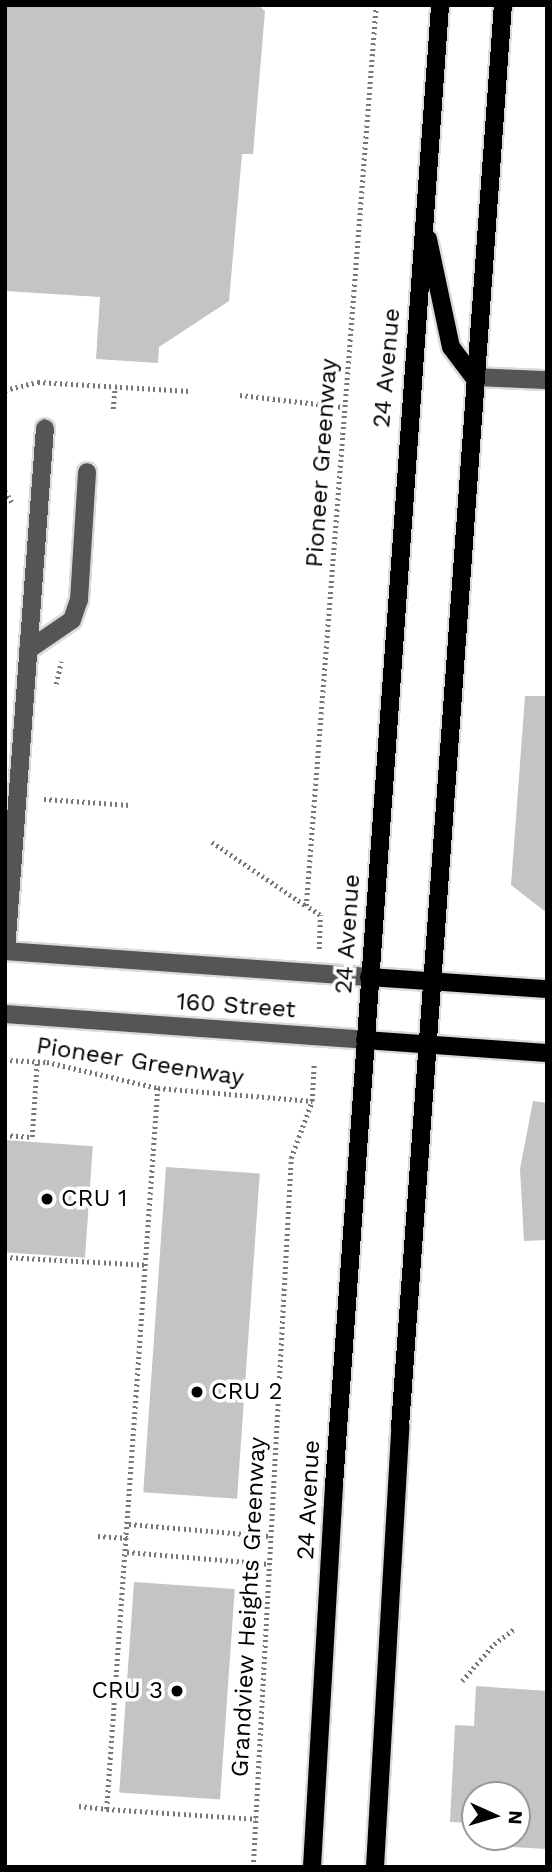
<!DOCTYPE html>
<html>
<head>
<meta charset="utf-8">
<style>
  body { margin:0 }
  #map { position:relative; width:552px; height:1872px; overflow:hidden; background:#fff; font-family:"Work Sans",sans-serif }
  div>[style] { position:absolute }
  [style*='--x'] { left:calc(var(--x)*1px); top:calc(var(--y)*1px); width:calc(var(--w)*1px); rotate:calc(var(--a)*1deg) }
  .building>* { inset:0; background:#c4c4c4; transform-origin:0 0 }
  .path>* { height:4.5px; margin-top:-2.25px; transform-origin:0; background:repeating-linear-gradient(90deg,#777 0 2px,transparent 0 5.5px) }
  .roads { filter:drop-shadow(2px 0 #dbdbdb) drop-shadow(-2px 0 #dbdbdb) drop-shadow(0 2px #dbdbdb) drop-shadow(0 -2px #dbdbdb) }
  .minor>* { height:18px; margin:-9px; padding:0 9px; transform-origin:9px; border-radius:9px; background:#555 }
  .major>* { height:18px; margin:-9px; padding:0 9px; transform-origin:9px; border-radius:9px; background:#000 }
  .dots>* { width:19px; height:19px; translate:-50% -50%; box-sizing:border-box; border:4px solid #fff; border-radius:50% }
  span { translate:-50% -50%; white-space:nowrap; text-align:center; line-height:1.15; -webkit-text-stroke:7px #fff; paint-order:stroke }
  .street-label { font-size:24px; color:#000 }
  .poi-label { font-size:24px; color:#000 }
  .left { translate:0 -50%; text-align:left }
  .right { translate:-100% -50%; text-align:right }
  .frame { position:absolute; inset:0; border:7px solid #000; pointer-events:none }
  .north { position:absolute; left:461px; top:1781px; width:70px; height:70px; box-sizing:border-box; background:#fff; border:2px solid #999; border-radius:50%; rotate:94deg; font-size:19px; font-weight:700; line-height:28px; text-align:center; color:#000 }
  .north::after { content:''; display:block; margin:auto; width:24px; height:32px; background:#000; clip-path:polygon(50% 0,100% 100%,50% 72%,0 100%) }
</style>
</head>
<body>
<div id="map">
  <div class="building">
    <i style="clip-path:polygon(5px 5px,258px 5px,265px 11px,253px 154px,242px 154px,229px 301px,159px 347px,158px 363px,96px 359px,100px 297px,5px 291px)"></i>
    <i style="clip-path:polygon(525px 696px,547px 696px,547px 913px,511px 885px)"></i>
    <i style="clip-path:polygon(533px 1101px,547px 1103px,547px 1240px,524px 1241px,520px 1169px)"></i>
    <i style="left:5px;top:1140px;width:88px;height:112px;rotate:4deg"></i>
    <i style="left:166px;top:1167px;width:94px;height:326px;rotate:4deg"></i>
    <i style="left:134px;top:1582px;width:101px;height:211px;rotate:4deg"></i>
    <i style="clip-path:polygon(476px 1686px,547px 1691px,547px 1849px,495px 1846px,496px 1838px,485px 1837px,517px 1837px,517px 1795px,475px 1795px,475px 1823px,450px 1822px,455px 1725px,474px 1726px)"></i>
  </div>
  <div class="path">
    <i style="--x:5;--y:390;--w:34;--a:-14"></i>
    <i style="--x:38;--y:382;--w:152;--a:3.4"></i>
    <i style="--x:240;--y:395;--w:104;--a:6.6"></i>
    <i style="--x:113;--y:409;--w:22;--a:-85"></i>
    <i style="--x:5;--y:491;--w:13;--a:58"></i>
    <i style="--x:56;--y:684;--w:23;--a:-77"></i>
    <i style="--x:44;--y:799;--w:86;--a:4"></i>
    <i style="--x:212;--y:842;--w:114;--a:34.2"></i>
    <i style="--x:319;--y:949;--w:34;--a:-88"></i>
    <i style="--x:320;--y:915;--w:17;--a:-147"></i>
    <i style="--x:306;--y:906;--w:904;--a:-85.56"></i>
    <i style="--x:5;--y:1060;--w:42;--a:2.7"></i>
    <i style="--x:47;--y:1062;--w:114;--a:13.2"></i>
    <i style="--x:158;--y:1088;--w:155;--a:4.8"></i>
    <i style="--x:158;--y:1088;--w:723;--a:94.05"></i>
    <i style="--x:107;--y:1809;--w:149;--a:3.8"></i>
    <i style="--x:5;--y:1135;--w:27;--a:4"></i>
    <i style="--x:32;--y:1137;--w:75;--a:-86.2"></i>
    <i style="--x:5;--y:1257;--w:141;--a:3.2"></i>
    <i style="--x:129;--y:1524;--w:142;--a:4.9"></i>
    <i style="--x:98;--y:1536;--w:30;--a:4"></i>
    <i style="--x:127;--y:1552;--w:143;--a:4.8"></i>
    <i style="--x:462;--y:1681;--w:49;--a:-49.1"></i>
    <i style="--x:494;--y:1644;--w:25;--a:-37"></i>
    <i style="--x:79;--y:1806;--w:28;--a:6"></i>
    <i style="--x:253;--y:1867;--w:710;--a:-86.93"></i>
    <i style="--x:291;--y:1158;--w:61;--a:-69.8"></i>
    <i style="--x:312;--y:1101;--w:38;--a:-87"></i>
  </div>
  <div class="roads">
    <div class="minor">
      <i style="--x:474;--y:377;--w:73;--a:2.4"></i>
      <i style="--x:28;--y:650;--w:53;--a:-34.3"></i>
      <i style="--x:72;--y:620;--w:21;--a:-71"></i>
      <i style="--x:79;--y:600;--w:128;--a:-86.4"></i>
      <i style="--x:5;--y:951;--w:365;--a:4.1"></i>
      <i style="--x:6;--y:951;--w:524;--a:-85.74"></i>
      <i style="--x:5;--y:1014;--w:361;--a:4.1"></i>
    </div>
    <div class="major">
      <i style="--x:428;--y:239;--w:110;--a:78"></i>
      <i style="--x:451;--y:347;--w:38;--a:53"></i>
      <i style="--x:369;--y:977;--w:178;--a:3.9"></i>
      <i style="--x:365;--y:1040;--w:182;--a:4.1"></i>
      <i style="--x:312;--y:1867;--w:383;--a:-86.7"></i>
      <i style="--x:334;--y:1485;--w:1484;--a:-85.9"></i>
      <i style="--x:375;--y:1867;--w:441;--a:-86.7"></i>
      <i style="--x:400;--y:1427;--w:1426;--a:-85.86"></i>
    </div>
  </div>
  <div class="dots">
    <i style="left:47px;top:1199px;background:#000"></i>
    <i style="left:197px;top:1392px;background:#000"></i>
    <i style="left:177px;top:1691px;background:#000"></i>
  </div>
  <div class="street-label">
    <span style="left:387px;top:368px;rotate:-85deg">24 Avenue</span>
    <span style="left:322px;top:463px;rotate:-86deg">Pioneer Greenway</span>
    <span style="left:348px;top:934px;rotate:-86deg">24 Avenue</span>
    <span style="left:236px;top:1006px;rotate:4deg">160 Street</span>
    <span style="left:140px;top:1062px;rotate:9deg">Pioneer Greenway</span>
    <span style="left:309px;top:1500px;rotate:-87deg">24 Avenue</span>
    <span style="left:249px;top:1607px;rotate:-87deg">Grandview Heights Greenway</span>
  </div>
  <div class="poi-label">
    <span class="left" style="left:61px;top:1199px">CRU 1</span>
    <span class="left" style="left:211px;top:1392px">CRU 2</span>
    <span class="right" style="left:163px;top:1691px">CRU 3</span>
  </div>
  <div class="frame"></div>
  <div class="north">N</div>
</div>
</body>
</html>
